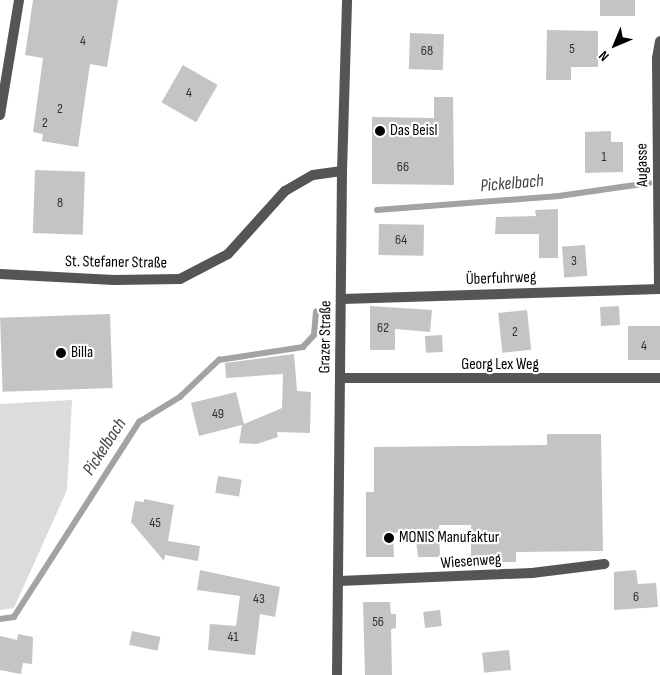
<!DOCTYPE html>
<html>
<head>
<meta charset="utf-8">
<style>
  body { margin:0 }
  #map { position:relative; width:660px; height:675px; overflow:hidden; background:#fff; font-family:"Sofia Sans Condensed",sans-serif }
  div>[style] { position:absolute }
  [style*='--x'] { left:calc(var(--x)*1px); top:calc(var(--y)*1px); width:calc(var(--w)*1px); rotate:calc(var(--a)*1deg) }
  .green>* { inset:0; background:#dcdcdc }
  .stream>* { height:5.5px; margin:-2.75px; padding:0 2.75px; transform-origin:2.75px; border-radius:2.75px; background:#a3a3a3 }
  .building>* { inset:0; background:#c4c4c4; transform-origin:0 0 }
  .minor>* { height:10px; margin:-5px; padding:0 5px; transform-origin:5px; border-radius:5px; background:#555 }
  .tertiary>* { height:10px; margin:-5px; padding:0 5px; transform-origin:5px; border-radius:5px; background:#555 }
  .dots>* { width:14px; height:14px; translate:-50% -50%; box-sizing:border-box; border:2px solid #fff; border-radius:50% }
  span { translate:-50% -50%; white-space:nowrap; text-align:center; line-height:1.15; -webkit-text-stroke:4.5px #fff; paint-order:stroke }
  .number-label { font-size:14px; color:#313131 }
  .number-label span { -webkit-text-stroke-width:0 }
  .poi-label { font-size:16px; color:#000 }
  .left { translate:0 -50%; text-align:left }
  .street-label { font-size:16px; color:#000 }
  .water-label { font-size:18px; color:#444; font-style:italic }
  .north { position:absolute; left:590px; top:20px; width:50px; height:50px; -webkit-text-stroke:4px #fff; paint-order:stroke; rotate:225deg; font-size:14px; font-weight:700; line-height:20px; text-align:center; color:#000 }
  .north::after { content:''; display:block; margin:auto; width:18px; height:22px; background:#000; clip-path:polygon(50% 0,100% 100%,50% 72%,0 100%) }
</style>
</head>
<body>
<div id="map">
  <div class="green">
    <i style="clip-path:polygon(72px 400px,67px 490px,14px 608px,0 610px,0 404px)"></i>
  </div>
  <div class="stream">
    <i style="--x:377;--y:210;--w:183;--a:-4.4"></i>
    <i style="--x:559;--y:196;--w:91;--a:-8.2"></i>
    <i style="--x:0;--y:619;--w:14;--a:-8"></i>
    <i style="--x:14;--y:617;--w:232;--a:-57.3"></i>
    <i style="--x:139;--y:422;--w:48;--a:-31.4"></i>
    <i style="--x:180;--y:397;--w:54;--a:-43.5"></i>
    <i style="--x:219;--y:360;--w:85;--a:-8.8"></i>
    <i style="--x:303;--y:347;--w:16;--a:-47"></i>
    <i style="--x:314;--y:335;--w:23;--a:-85"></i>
  </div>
  <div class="building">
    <i style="clip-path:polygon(33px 0,118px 0,107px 67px,90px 64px,78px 147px,42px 141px,43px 134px,33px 132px,43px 58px,25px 55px)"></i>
    <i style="left:600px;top:0;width:35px;height:16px"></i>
    <i style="clip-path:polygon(547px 30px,598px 31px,598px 67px,571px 67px,571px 80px,546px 80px)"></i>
    <i style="left:410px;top:33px;width:34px;height:36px;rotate:2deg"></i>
    <i style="left:183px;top:65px;width:40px;height:43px;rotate:30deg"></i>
    <i style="clip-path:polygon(434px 97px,453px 97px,454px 185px,372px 184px,372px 117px,434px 118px)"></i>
    <i style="clip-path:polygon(611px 131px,611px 142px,623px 142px,623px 172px,585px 173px,585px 132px)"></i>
    <i style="left:35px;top:170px;width:50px;height:63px;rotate:2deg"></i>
    <i style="clip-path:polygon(558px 209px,558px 258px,539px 258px,539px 234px,495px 234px,496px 217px,536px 216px,535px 210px)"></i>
    <i style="left:379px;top:224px;width:45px;height:31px;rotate:1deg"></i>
    <i style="left:585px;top:245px;width:31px;height:23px;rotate:86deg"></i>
    <i style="clip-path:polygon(370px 306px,432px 310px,430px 332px,395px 329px,395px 350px,370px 350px)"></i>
    <i style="left:619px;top:306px;width:19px;height:19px;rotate:87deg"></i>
    <i style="left:527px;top:310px;width:40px;height:29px;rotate:84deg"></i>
    <i style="left:110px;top:314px;width:74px;height:110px;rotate:88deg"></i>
    <i style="left:628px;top:326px;width:32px;height:34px"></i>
    <i style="left:442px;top:335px;width:17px;height:17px;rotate:87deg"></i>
    <i style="clip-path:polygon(294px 354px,297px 391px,311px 392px,310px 433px,277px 432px,278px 437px,257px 444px,239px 443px,242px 425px,199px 436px,191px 403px,236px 392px,244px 424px,282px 408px,283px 374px,226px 378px,225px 363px)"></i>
    <i style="clip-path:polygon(547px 434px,601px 434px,603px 551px,516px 552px,516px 562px,471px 562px,471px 525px,439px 525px,440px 557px,418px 557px,415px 531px,393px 533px,394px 557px,366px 557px,366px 492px,374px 492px,374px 447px,547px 445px)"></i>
    <i style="left:218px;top:476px;width:24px;height:17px;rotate:9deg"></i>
    <i style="clip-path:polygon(144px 499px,174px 505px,168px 541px,200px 546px,198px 561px,165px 555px,164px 561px,131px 522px,135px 501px,144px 502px)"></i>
    <i style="clip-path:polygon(200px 570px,280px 587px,275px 617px,260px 614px,255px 655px,208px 650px,210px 624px,236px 626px,240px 596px,197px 590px)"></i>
    <i style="clip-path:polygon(636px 570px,638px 584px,656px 583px,658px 607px,614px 610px,614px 572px)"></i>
    <i style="clip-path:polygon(363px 602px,390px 602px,391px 614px,396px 614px,396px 628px,391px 629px,392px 675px,365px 675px)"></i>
    <i style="left:440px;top:610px;width:16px;height:17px;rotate:83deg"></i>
    <i style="left:132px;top:631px;width:29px;height:14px;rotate:12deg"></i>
    <i style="clip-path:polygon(18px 634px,33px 637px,32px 664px,23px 663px,21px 674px,0 670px,0 636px,17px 640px)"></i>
    <i style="left:509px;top:650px;width:20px;height:27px;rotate:84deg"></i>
  </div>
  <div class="minor">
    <i style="--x:0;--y:115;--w:117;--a:-80.6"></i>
    <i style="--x:659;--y:289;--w:231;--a:-90.5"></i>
    <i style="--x:657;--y:58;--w:17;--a:-80"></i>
    <i style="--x:342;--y:299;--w:318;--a:-1.8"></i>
    <i style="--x:340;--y:378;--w:320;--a:0"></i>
    <i style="--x:339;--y:581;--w:193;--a:-2.4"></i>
    <i style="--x:532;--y:573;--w:73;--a:-7.1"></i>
  </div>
  <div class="tertiary">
    <i style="--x:0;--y:274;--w:114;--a:3"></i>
    <i style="--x:114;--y:280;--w:66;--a:-0.9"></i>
    <i style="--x:180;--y:279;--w:54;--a:-27.5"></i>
    <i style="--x:228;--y:254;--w:85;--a:-47.9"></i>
    <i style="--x:285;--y:191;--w:32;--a:-30"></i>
    <i style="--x:313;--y:175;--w:29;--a:-8"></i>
    <i style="--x:337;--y:675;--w:504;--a:-89.43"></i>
    <i style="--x:342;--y:171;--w:171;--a:-88.3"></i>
  </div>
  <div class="dots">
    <i style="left:380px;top:131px;background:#000"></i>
    <i style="left:61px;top:353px;background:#000"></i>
    <i style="left:389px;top:538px;background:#000"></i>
  </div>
  <div class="number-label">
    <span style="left:83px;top:41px">4</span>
    <span style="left:572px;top:49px">5</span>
    <span style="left:427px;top:51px">68</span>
    <span style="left:189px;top:93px">4</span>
    <span style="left:60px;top:109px">2</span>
    <span style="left:45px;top:123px">2</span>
    <span style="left:604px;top:157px">1</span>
    <span style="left:403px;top:167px">66</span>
    <span style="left:60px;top:203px">8</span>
    <span style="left:401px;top:240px">64</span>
    <span style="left:574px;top:261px">3</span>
    <span style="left:383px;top:328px">62</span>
    <span style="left:515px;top:332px">2</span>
    <span style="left:644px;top:346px">4</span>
    <span style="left:218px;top:414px">49</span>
    <span style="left:155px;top:523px">45</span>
    <span style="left:636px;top:597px">6</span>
    <span style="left:259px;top:599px">43</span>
    <span style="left:378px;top:622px">56</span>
    <span style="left:233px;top:637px">41</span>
  </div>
  <div class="poi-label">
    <span class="left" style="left:390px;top:131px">Das Beisl</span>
    <span class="left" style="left:71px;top:353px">Billa</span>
    <span class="left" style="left:399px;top:538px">MONIS Manufaktur</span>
  </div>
  <div class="street-label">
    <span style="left:643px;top:165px;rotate:-91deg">Augasse</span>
    <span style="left:116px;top:263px;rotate:1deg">St. Stefaner Straße</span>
    <span style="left:501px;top:279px;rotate:-2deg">Überfuhrweg</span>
    <span style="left:326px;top:337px;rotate:-89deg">Grazer Straße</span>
    <span style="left:500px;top:365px">Georg Lex Weg</span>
    <span style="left:471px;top:562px;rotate:-4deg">Wiesenweg</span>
  </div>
  <div class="water-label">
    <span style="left:512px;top:184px;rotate:-5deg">Pickelbach</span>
    <span style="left:105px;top:447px;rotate:-57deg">Pickelbach</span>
  </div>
  <div class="north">N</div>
</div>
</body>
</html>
